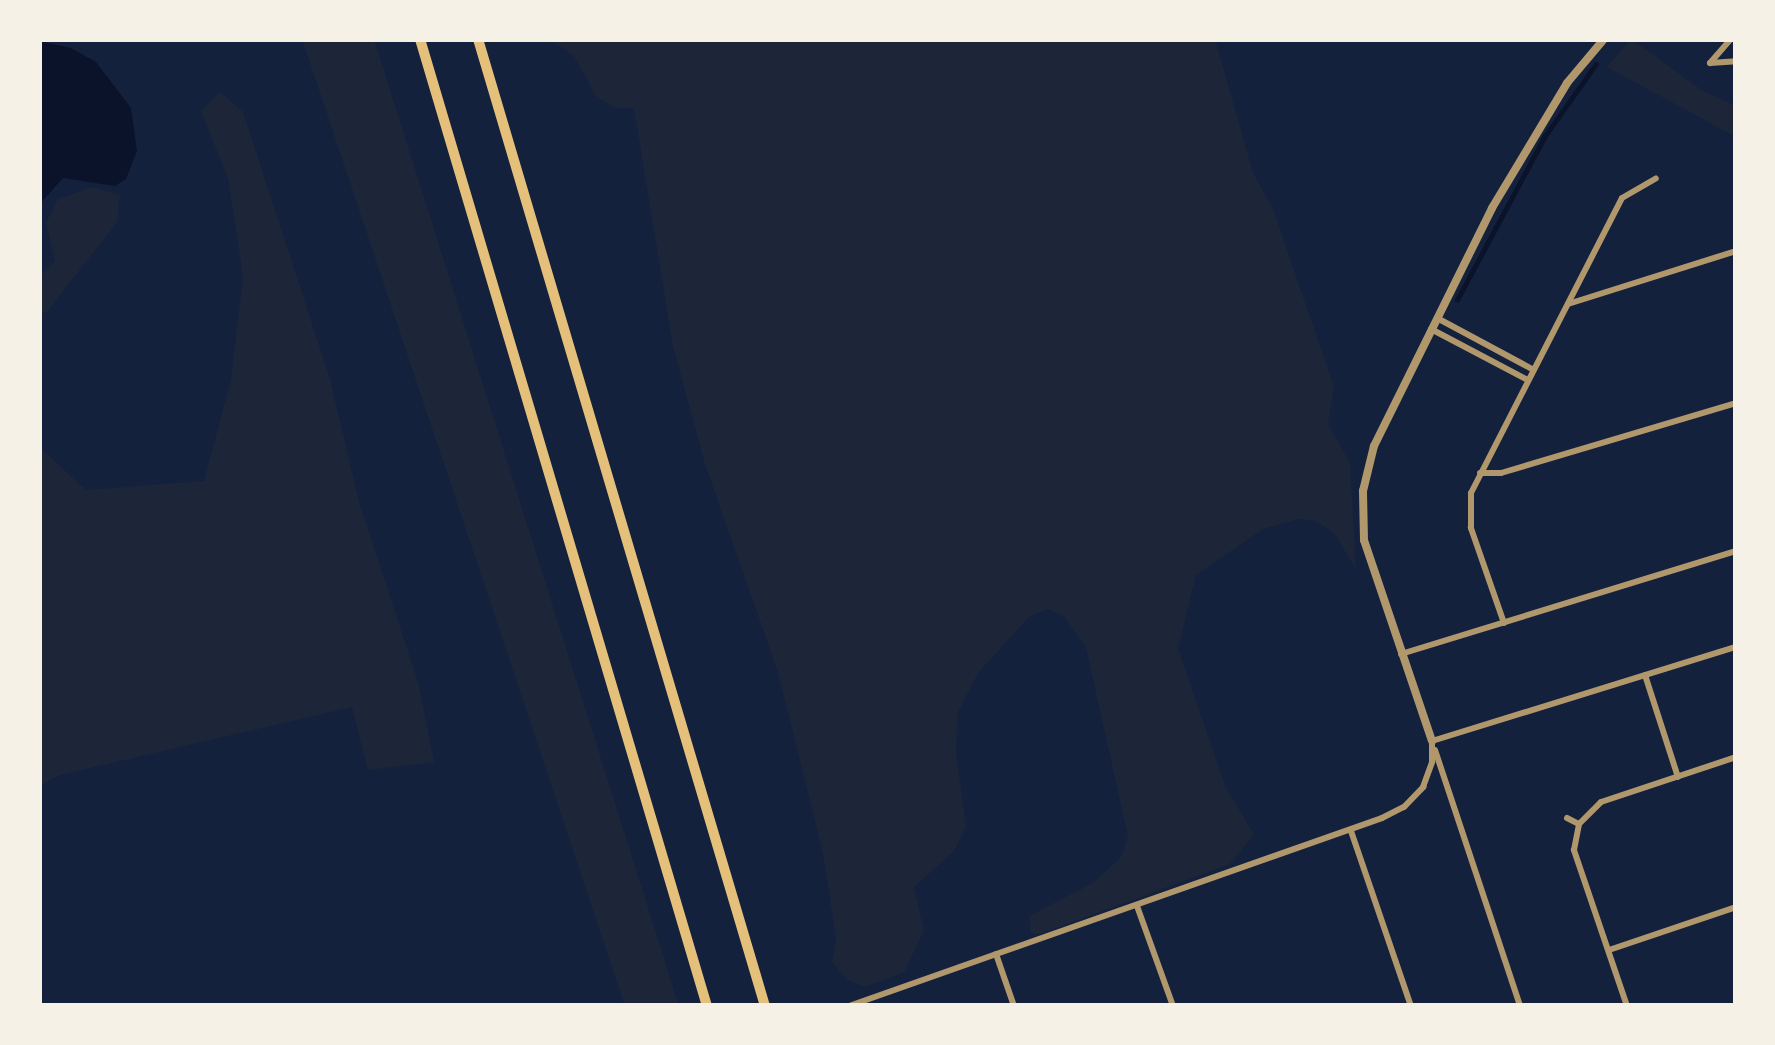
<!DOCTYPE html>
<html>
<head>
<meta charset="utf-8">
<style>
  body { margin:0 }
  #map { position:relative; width:1775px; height:1045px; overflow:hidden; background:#14213d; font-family:Arial,sans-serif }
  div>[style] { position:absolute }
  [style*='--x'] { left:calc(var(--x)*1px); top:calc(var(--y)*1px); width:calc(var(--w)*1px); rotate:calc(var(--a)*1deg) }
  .green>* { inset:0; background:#1d2539 }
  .water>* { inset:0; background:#0b132b }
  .stream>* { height:4.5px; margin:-2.25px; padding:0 2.25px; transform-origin:2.25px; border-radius:2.25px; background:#0b132b }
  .minor>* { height:6px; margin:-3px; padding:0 3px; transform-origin:3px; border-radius:3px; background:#b1986c }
  .tertiary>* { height:8px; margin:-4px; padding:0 4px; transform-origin:4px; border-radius:4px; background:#b1986c }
  .motorway>* { height:10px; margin:-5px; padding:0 5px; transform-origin:5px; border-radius:5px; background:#e5c07b }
  span { translate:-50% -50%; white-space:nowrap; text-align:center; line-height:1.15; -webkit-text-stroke:9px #f6f1e7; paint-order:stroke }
  .frame { position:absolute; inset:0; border:42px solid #f6f1e7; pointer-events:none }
</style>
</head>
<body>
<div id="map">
  <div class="green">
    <i style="clip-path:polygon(302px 39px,374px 39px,679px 1006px,625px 1006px)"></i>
    <i style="clip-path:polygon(532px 39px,1215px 39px,1253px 173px,1273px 209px,1334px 387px,1328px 424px,1350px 463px,1356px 570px,1335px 534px,1316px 521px,1299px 519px,1263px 529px,1196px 575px,1178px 649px,1226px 788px,1254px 834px,1230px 864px,1040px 934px,1031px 933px,1029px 916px,1093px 883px,1122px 856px,1128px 836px,1086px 647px,1064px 616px,1047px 609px,1029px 617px,978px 673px,958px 712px,956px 752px,966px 827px,954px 851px,914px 887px,924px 931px,904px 972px,865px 987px,847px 980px,832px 962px,836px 938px,823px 853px,778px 672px,705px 464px,673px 346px,634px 108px,615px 108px,596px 96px,574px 56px,552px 41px)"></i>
    <i style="clip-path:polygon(1631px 39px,1703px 91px,1736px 106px,1736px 137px,1607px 67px)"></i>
    <i style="clip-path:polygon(220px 92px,243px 112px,330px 379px,359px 502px,419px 685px,434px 762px,368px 770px,352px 707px,60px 775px,39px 786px,39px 447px,86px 490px,204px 481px,231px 380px,243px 276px,228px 178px,201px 111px)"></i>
    <i style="clip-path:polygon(92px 187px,120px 195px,117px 222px,46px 313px,39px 312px,39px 277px,55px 261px,46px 223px,58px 199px)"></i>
  </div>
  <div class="water">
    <i style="clip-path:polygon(39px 41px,71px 48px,96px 62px,131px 108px,137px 151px,126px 179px,115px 186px,63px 178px,39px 205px)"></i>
  </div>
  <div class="stream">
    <i style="--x:1457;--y:300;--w:186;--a:-61.8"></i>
    <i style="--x:1545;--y:136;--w:88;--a:-54.7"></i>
  </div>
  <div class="minor">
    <i style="--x:1710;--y:63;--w:32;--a:-49"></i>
    <i style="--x:1710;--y:63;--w:26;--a:-4"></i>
    <i style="--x:1568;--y:304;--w:176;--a:-17.5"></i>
    <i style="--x:1437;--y:318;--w:108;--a:28.2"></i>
    <i style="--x:1431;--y:329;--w:107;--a:27.8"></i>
    <i style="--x:1480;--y:473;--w:21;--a:0"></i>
    <i style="--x:1501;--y:473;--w:245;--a:-16.6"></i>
    <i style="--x:1504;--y:623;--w:101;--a:-109.2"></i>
    <i style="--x:1471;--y:528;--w:35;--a:-90"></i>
    <i style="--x:1471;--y:493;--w:331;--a:-62.9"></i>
    <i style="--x:1622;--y:198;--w:39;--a:-30"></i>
    <i style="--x:1401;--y:654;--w:350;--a:-17.1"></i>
    <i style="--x:1645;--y:675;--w:107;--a:72.1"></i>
    <i style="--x:1432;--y:741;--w:318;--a:-17.2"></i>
    <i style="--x:1435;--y:750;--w:270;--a:71.6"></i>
    <i style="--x:1567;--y:818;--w:13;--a:27"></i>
    <i style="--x:1351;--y:831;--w:185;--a:71.1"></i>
    <i style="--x:1137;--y:906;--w:106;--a:70.2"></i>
    <i style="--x:1609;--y:950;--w:134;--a:-18.7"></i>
    <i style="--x:996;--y:954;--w:55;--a:70.9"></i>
    <i style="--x:849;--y:1006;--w:565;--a:-19.43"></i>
    <i style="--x:1382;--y:818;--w:25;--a:-27"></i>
    <i style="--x:1404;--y:807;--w:28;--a:-46"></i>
    <i style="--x:1423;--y:787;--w:27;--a:-70"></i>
    <i style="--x:1432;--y:762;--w:21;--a:-90"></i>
    <i style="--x:1627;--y:1006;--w:165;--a:-108.8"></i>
    <i style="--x:1574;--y:850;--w:26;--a:-79"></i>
    <i style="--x:1579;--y:824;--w:31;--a:-45"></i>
    <i style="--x:1601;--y:802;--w:142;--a:-18.4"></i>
  </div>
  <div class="tertiary">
    <i style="--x:1432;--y:741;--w:212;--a:-108.7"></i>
    <i style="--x:1364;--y:540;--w:49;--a:-91.2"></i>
    <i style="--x:1363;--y:491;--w:46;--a:-76.3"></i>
    <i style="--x:1374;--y:446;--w:266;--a:-63.6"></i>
    <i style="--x:1492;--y:208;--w:146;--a:-59"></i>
    <i style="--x:1567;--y:83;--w:57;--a:-49.9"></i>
  </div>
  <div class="motorway">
    <i style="--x:420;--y:39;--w:1009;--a:73.47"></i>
    <i style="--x:478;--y:39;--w:1009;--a:73.47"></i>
  </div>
  <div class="frame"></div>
</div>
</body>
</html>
